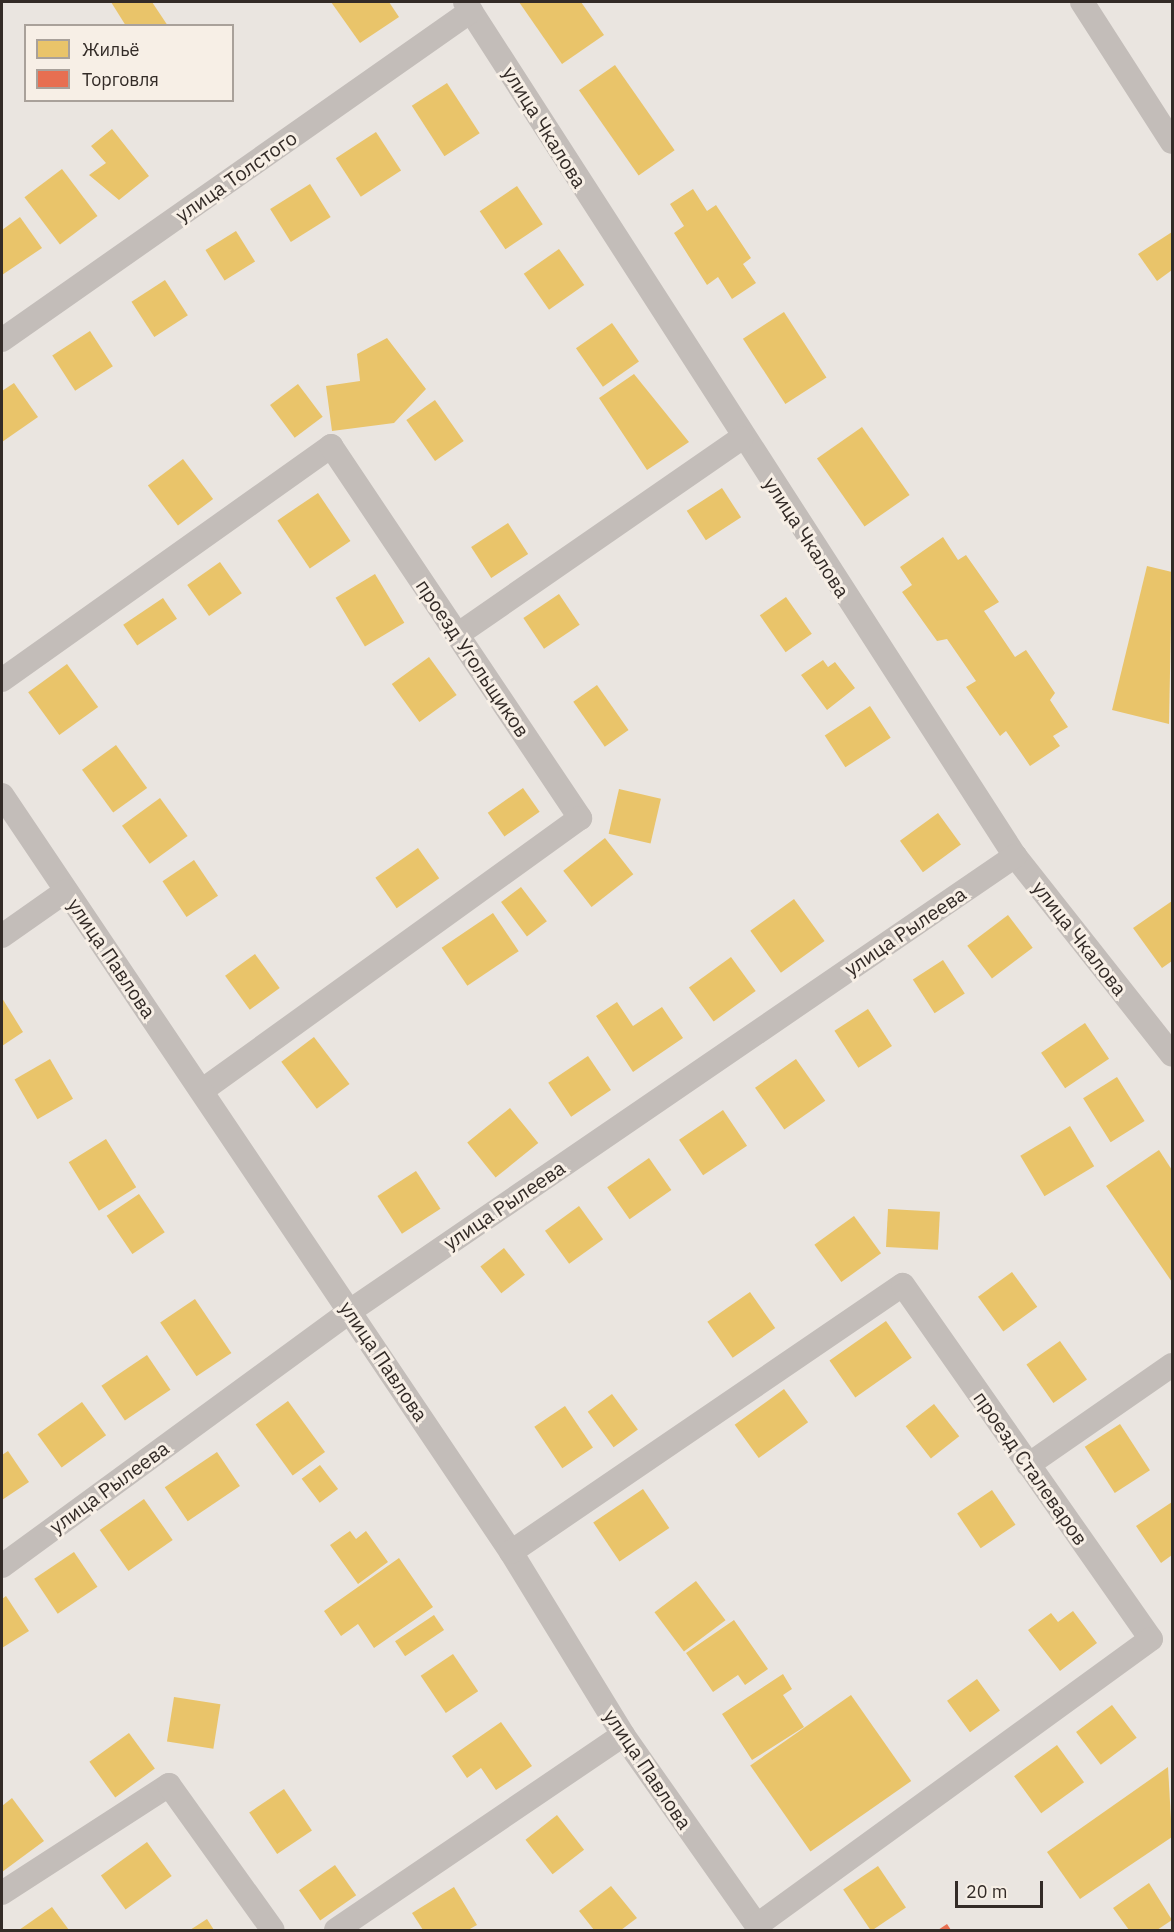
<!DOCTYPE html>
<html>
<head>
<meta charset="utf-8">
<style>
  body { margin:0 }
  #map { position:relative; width:1174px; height:1932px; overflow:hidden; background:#eae5e0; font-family:"IBM Plex Sans",sans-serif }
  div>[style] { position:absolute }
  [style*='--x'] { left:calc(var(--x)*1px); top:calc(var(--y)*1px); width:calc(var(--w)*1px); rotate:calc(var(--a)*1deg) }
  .homes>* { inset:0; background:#e9c46a; transform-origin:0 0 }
  .shops>* { inset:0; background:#e76f51 }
  .minor>* { height:24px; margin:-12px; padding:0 12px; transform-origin:12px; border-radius:12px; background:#c3bdb9 }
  span { translate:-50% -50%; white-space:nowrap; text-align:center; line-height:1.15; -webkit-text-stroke:6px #f7efe6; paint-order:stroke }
  .street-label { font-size:20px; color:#332b27 }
  .frame { position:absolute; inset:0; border:3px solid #332b27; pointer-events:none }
  .legend { position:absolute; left:24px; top:24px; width:210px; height:78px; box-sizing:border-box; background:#f7efe6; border:2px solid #a9a19a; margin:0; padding:8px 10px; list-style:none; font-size:18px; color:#332b27 }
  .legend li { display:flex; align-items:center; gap:12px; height:30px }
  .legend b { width:30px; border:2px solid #a9a19a }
  .scale { position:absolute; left:955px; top:1881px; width:88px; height:27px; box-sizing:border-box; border:3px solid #332b27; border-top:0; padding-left:8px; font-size:18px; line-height:21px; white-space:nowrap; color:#332b27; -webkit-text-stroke:4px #f7efe6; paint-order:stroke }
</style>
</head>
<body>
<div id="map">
  <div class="homes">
    <i style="clip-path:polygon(111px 2px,152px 2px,168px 26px,126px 26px)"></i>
    <i style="clip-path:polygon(331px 2px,389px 2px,399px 17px,360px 43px)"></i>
    <i style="clip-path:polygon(519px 2px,581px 2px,604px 35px,562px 64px)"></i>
    <i style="left:615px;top:65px;width:104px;height:44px;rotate:55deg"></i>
    <i style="left:447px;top:83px;width:60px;height:42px;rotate:57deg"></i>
    <i style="clip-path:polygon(112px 129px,149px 176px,119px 200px,89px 175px,106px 163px,91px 146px)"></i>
    <i style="left:376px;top:132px;width:46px;height:48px;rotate:57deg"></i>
    <i style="left:62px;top:169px;width:59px;height:47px;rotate:53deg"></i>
    <i style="left:310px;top:184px;width:39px;height:47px;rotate:58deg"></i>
    <i style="left:517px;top:186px;width:46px;height:45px;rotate:56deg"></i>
    <i style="clip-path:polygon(693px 189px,707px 211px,716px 205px,751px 258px,743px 264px,756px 283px,732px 299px,718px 277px,707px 285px,674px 233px,684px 226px,670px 204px)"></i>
    <i style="clip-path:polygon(20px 217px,42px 248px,2px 275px,2px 230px)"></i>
    <i style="left:236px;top:231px;width:36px;height:36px;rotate:58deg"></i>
    <i style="clip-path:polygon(1172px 232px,1172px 270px,1157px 281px,1138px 254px)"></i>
    <i style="left:559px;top:249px;width:44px;height:43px;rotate:55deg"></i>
    <i style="left:165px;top:280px;width:42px;height:40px;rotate:57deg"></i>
    <i style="left:784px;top:312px;width:78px;height:49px;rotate:57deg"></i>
    <i style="left:612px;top:323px;width:47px;height:44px;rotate:55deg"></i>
    <i style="left:90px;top:331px;width:42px;height:45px;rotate:57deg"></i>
    <i style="clip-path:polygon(387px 338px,426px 389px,394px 423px,332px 431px,326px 386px,360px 381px,357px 354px)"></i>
    <i style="clip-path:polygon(634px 374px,689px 442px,647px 470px,599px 398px)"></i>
    <i style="clip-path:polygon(14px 383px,38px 417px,2px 442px,2px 391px)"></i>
    <i style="left:298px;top:384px;width:41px;height:35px;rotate:53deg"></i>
    <i style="left:435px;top:400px;width:50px;height:35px;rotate:55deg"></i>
    <i style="left:862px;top:427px;width:83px;height:55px;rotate:55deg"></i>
    <i style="left:183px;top:459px;width:50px;height:44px;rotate:53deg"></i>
    <i style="left:722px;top:488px;width:35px;height:42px;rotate:57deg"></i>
    <i style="left:318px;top:493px;width:58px;height:49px;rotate:56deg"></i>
    <i style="left:508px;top:523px;width:37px;height:44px;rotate:57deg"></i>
    <i style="clip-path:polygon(943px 537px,958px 560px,966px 555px,999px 602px,984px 611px,1015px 657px,1026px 650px,1055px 693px,1050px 700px,1068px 727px,1053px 736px,1060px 746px,1030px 766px,1006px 731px,1000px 736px,966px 687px,976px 681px,947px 639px,937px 641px,902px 592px,912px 585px,900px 567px)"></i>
    <i style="left:220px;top:562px;width:38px;height:40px;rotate:55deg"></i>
    <i style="clip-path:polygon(1147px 566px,1172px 572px,1169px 724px,1112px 710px)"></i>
    <i style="left:375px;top:574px;width:57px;height:46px;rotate:59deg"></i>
    <i style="left:559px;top:594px;width:37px;height:43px;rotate:56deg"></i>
    <i style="left:786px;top:597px;width:45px;height:32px;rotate:55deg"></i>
    <i style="left:163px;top:598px;width:25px;height:48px;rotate:56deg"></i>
    <i style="left:429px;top:657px;width:47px;height:46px;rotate:54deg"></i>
    <i style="clip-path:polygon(823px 660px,828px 667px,835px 662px,855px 688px,827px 710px,801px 675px)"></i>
    <i style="left:67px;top:664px;width:53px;height:48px;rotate:54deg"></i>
    <i style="left:597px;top:685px;width:55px;height:29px;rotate:55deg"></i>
    <i style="left:870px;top:706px;width:38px;height:54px;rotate:57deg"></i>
    <i style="left:116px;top:745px;width:53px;height:42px;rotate:54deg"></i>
    <i style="left:523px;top:788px;width:29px;height:43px;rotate:55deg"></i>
    <i style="left:619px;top:789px;width:43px;height:46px;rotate:13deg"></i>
    <i style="left:160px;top:798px;width:47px;height:47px;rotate:54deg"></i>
    <i style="left:938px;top:813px;width:39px;height:47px;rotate:54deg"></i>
    <i style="left:605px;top:838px;width:46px;height:53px;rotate:52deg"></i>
    <i style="left:418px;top:848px;width:37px;height:52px;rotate:55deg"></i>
    <i style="left:194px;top:860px;width:43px;height:38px;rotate:56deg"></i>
    <i style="left:521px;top:887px;width:43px;height:25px;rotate:53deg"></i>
    <i style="left:794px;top:899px;width:52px;height:54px;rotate:54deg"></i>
    <i style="clip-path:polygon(1172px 901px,1172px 961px,1162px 968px,1133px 928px)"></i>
    <i style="left:493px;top:913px;width:46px;height:62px;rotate:56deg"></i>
    <i style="left:1008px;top:915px;width:41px;height:51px;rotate:53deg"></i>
    <i style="left:255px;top:954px;width:42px;height:37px;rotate:54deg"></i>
    <i style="left:731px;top:957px;width:42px;height:52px;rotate:54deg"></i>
    <i style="left:943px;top:960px;width:40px;height:36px;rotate:57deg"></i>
    <i style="clip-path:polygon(2px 998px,23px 1032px,2px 1046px)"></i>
    <i style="clip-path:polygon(617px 1002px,633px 1026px,662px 1007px,683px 1038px,633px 1072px,596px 1016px)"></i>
    <i style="left:868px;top:1009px;width:44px;height:40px;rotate:57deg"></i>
    <i style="left:1085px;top:1023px;width:43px;height:53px;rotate:56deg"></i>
    <i style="left:314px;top:1037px;width:59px;height:41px;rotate:53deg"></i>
    <i style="left:588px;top:1056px;width:41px;height:48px;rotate:56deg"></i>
    <i style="left:50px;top:1059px;width:46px;height:41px;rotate:60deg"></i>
    <i style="left:796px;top:1059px;width:51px;height:50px;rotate:55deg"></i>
    <i style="left:1117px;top:1077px;width:52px;height:40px;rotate:58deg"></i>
    <i style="left:510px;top:1108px;width:45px;height:55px;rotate:51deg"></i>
    <i style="left:723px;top:1110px;width:43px;height:53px;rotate:56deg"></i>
    <i style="left:1070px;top:1126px;width:47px;height:58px;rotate:59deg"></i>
    <i style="left:106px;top:1139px;width:57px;height:44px;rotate:58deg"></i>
    <i style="clip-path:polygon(1159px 1150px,1172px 1170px,1172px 1282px,1106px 1186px)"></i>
    <i style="left:649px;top:1158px;width:39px;height:51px;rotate:55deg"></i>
    <i style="left:416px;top:1171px;width:45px;height:46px;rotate:57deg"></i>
    <i style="left:139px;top:1194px;width:46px;height:39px;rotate:56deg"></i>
    <i style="left:579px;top:1206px;width:41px;height:42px;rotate:54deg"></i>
    <i style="left:888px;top:1209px;width:52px;height:38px;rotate:3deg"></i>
    <i style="left:854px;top:1216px;width:46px;height:49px;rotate:54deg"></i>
    <i style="left:504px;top:1248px;width:34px;height:30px;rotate:52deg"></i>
    <i style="left:1012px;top:1272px;width:43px;height:42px;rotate:54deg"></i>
    <i style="left:750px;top:1292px;width:44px;height:52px;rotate:55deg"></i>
    <i style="left:195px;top:1299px;width:65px;height:42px;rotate:56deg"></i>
    <i style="left:886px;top:1321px;width:45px;height:69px;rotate:55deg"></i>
    <i style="left:1060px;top:1341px;width:47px;height:41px;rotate:55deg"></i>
    <i style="left:147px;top:1355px;width:42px;height:55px;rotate:56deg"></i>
    <i style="left:784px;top:1389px;width:41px;height:61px;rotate:54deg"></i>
    <i style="left:612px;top:1394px;width:44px;height:30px;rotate:54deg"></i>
    <i style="left:288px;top:1401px;width:63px;height:40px;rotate:54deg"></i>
    <i style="left:82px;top:1402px;width:41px;height:55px;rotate:54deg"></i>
    <i style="left:934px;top:1404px;width:41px;height:36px;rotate:52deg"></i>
    <i style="left:565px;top:1406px;width:50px;height:37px;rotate:56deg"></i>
    <i style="left:1120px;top:1424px;width:55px;height:42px;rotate:57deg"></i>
    <i style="clip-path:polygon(8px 1451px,29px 1482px,2px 1500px,2px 1455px)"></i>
    <i style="left:217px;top:1452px;width:41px;height:63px;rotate:56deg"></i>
    <i style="left:320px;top:1465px;width:30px;height:23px;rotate:53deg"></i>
    <i style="left:643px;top:1489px;width:47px;height:60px;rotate:56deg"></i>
    <i style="left:992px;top:1490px;width:42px;height:42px;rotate:56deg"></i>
    <i style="left:144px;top:1499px;width:50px;height:54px;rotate:55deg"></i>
    <i style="clip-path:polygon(1172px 1502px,1172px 1555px,1161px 1563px,1136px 1526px)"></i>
    <i style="clip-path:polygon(350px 1531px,356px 1539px,366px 1531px,388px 1562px,358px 1584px,330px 1545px)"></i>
    <i style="left:74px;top:1552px;width:42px;height:48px;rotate:56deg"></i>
    <i style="clip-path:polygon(399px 1558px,433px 1607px,374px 1648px,358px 1624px,341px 1636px,324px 1611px)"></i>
    <i style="left:696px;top:1581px;width:49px;height:52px;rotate:53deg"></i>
    <i style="clip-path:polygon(6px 1596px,29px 1631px,2px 1648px,2px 1599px)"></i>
    <i style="clip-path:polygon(1073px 1611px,1097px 1643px,1060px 1671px,1028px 1630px,1051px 1613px,1058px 1622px)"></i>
    <i style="left:434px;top:1615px;width:18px;height:47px;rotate:56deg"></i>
    <i style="clip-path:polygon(734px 1620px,768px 1669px,745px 1685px,738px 1675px,713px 1692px,686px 1653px)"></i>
    <i style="left:453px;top:1654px;width:45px;height:39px;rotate:56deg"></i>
    <i style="clip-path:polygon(783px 1674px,792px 1689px,783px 1695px,804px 1727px,752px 1760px,722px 1714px)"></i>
    <i style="left:977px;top:1679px;width:39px;height:37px;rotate:54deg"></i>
    <i style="left:851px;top:1695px;width:105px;height:123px;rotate:55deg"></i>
    <i style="left:174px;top:1697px;width:47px;height:45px;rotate:9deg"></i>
    <i style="left:1112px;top:1705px;width:41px;height:45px;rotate:53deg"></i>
    <i style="clip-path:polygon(501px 1722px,532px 1766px,496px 1790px,481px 1768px,467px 1778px,452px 1756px)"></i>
    <i style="left:129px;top:1733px;width:44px;height:49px;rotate:54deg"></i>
    <i style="left:1057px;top:1745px;width:46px;height:53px;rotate:54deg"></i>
    <i style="clip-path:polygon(1168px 1767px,1172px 1837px,1080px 1899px,1047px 1852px)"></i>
    <i style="left:284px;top:1789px;width:50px;height:42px;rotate:56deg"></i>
    <i style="clip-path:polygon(12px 1798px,44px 1841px,2px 1872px,2px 1806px)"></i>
    <i style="left:557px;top:1815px;width:44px;height:40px;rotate:52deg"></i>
    <i style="left:147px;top:1842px;width:42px;height:57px;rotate:54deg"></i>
    <i style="left:335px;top:1865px;width:37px;height:44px;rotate:55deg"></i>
    <i style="left:878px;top:1866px;width:50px;height:42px;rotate:56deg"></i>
    <i style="clip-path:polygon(1149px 1883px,1172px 1920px,1157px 1930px,1129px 1930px,1113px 1908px)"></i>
    <i style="clip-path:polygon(611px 1886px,637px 1918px,621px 1930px,594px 1930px,579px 1911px)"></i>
    <i style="clip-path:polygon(454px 1887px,477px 1925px,468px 1930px,423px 1930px,412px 1913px)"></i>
    <i style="clip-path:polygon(52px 1907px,69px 1930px,19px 1930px)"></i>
    <i style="clip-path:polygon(207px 1919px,214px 1930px,190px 1930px)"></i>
  </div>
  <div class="shops">
    <i style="clip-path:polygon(947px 1924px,951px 1930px,938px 1930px)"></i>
  </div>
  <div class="minor">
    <i style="--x:465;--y:2;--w:1016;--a:57.22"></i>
    <i style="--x:1015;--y:856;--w:253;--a:51.7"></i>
    <i style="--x:1082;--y:2;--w:166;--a:57.3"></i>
    <i style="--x:2;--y:340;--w:573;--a:-35.05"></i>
    <i style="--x:457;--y:635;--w:346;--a:-34.7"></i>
    <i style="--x:2;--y:680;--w:404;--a:-35.4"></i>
    <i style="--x:331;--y:446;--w:448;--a:56.2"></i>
    <i style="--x:580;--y:818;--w:466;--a:144.2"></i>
    <i style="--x:2;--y:795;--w:912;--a:56.08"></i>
    <i style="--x:511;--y:1552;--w:215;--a:58.5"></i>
    <i style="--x:623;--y:1735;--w:238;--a:54.9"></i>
    <i style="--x:2;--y:936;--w:78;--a:-35.1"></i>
    <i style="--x:1028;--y:1465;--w:175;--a:-34.8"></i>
    <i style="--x:511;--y:1552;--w:474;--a:-34.3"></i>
    <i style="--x:903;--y:1285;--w:432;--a:55"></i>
    <i style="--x:1151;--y:1639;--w:487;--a:144"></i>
    <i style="--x:2;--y:1566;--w:431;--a:-36.2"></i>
    <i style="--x:350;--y:1311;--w:806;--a:-34.38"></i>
    <i style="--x:2;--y:1893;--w:199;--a:-32.9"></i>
    <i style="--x:169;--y:1785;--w:178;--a:54.4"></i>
    <i style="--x:336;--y:1930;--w:347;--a:-34.2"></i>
  </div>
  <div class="street-label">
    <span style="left:545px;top:127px;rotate:58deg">улица Чкалова</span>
    <span style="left:236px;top:176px;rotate:-35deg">улица Толстого</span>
    <span style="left:807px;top:537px;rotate:57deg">улица Чкалова</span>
    <span style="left:473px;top:658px;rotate:56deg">проезд Угольщиков</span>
    <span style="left:905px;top:931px;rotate:-34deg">улица Рылеева</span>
    <span style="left:1080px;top:938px;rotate:52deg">улица Чкалова</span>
    <span style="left:112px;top:958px;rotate:56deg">улица Павлова</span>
    <span style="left:504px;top:1205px;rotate:-34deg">улица Рылеева</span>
    <span style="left:384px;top:1361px;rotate:56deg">улица Павлова</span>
    <span style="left:1031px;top:1468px;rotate:55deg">проезд Сталеваров</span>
    <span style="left:109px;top:1487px;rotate:-36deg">улица Рылеева</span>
    <span style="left:648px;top:1769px;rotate:56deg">улица Павлова</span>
  </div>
  <div class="frame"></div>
  <ul class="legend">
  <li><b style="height:16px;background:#e9c46a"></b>Жильё</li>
  <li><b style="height:16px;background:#e76f51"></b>Торговля</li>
  </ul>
  <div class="scale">20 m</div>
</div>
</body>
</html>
